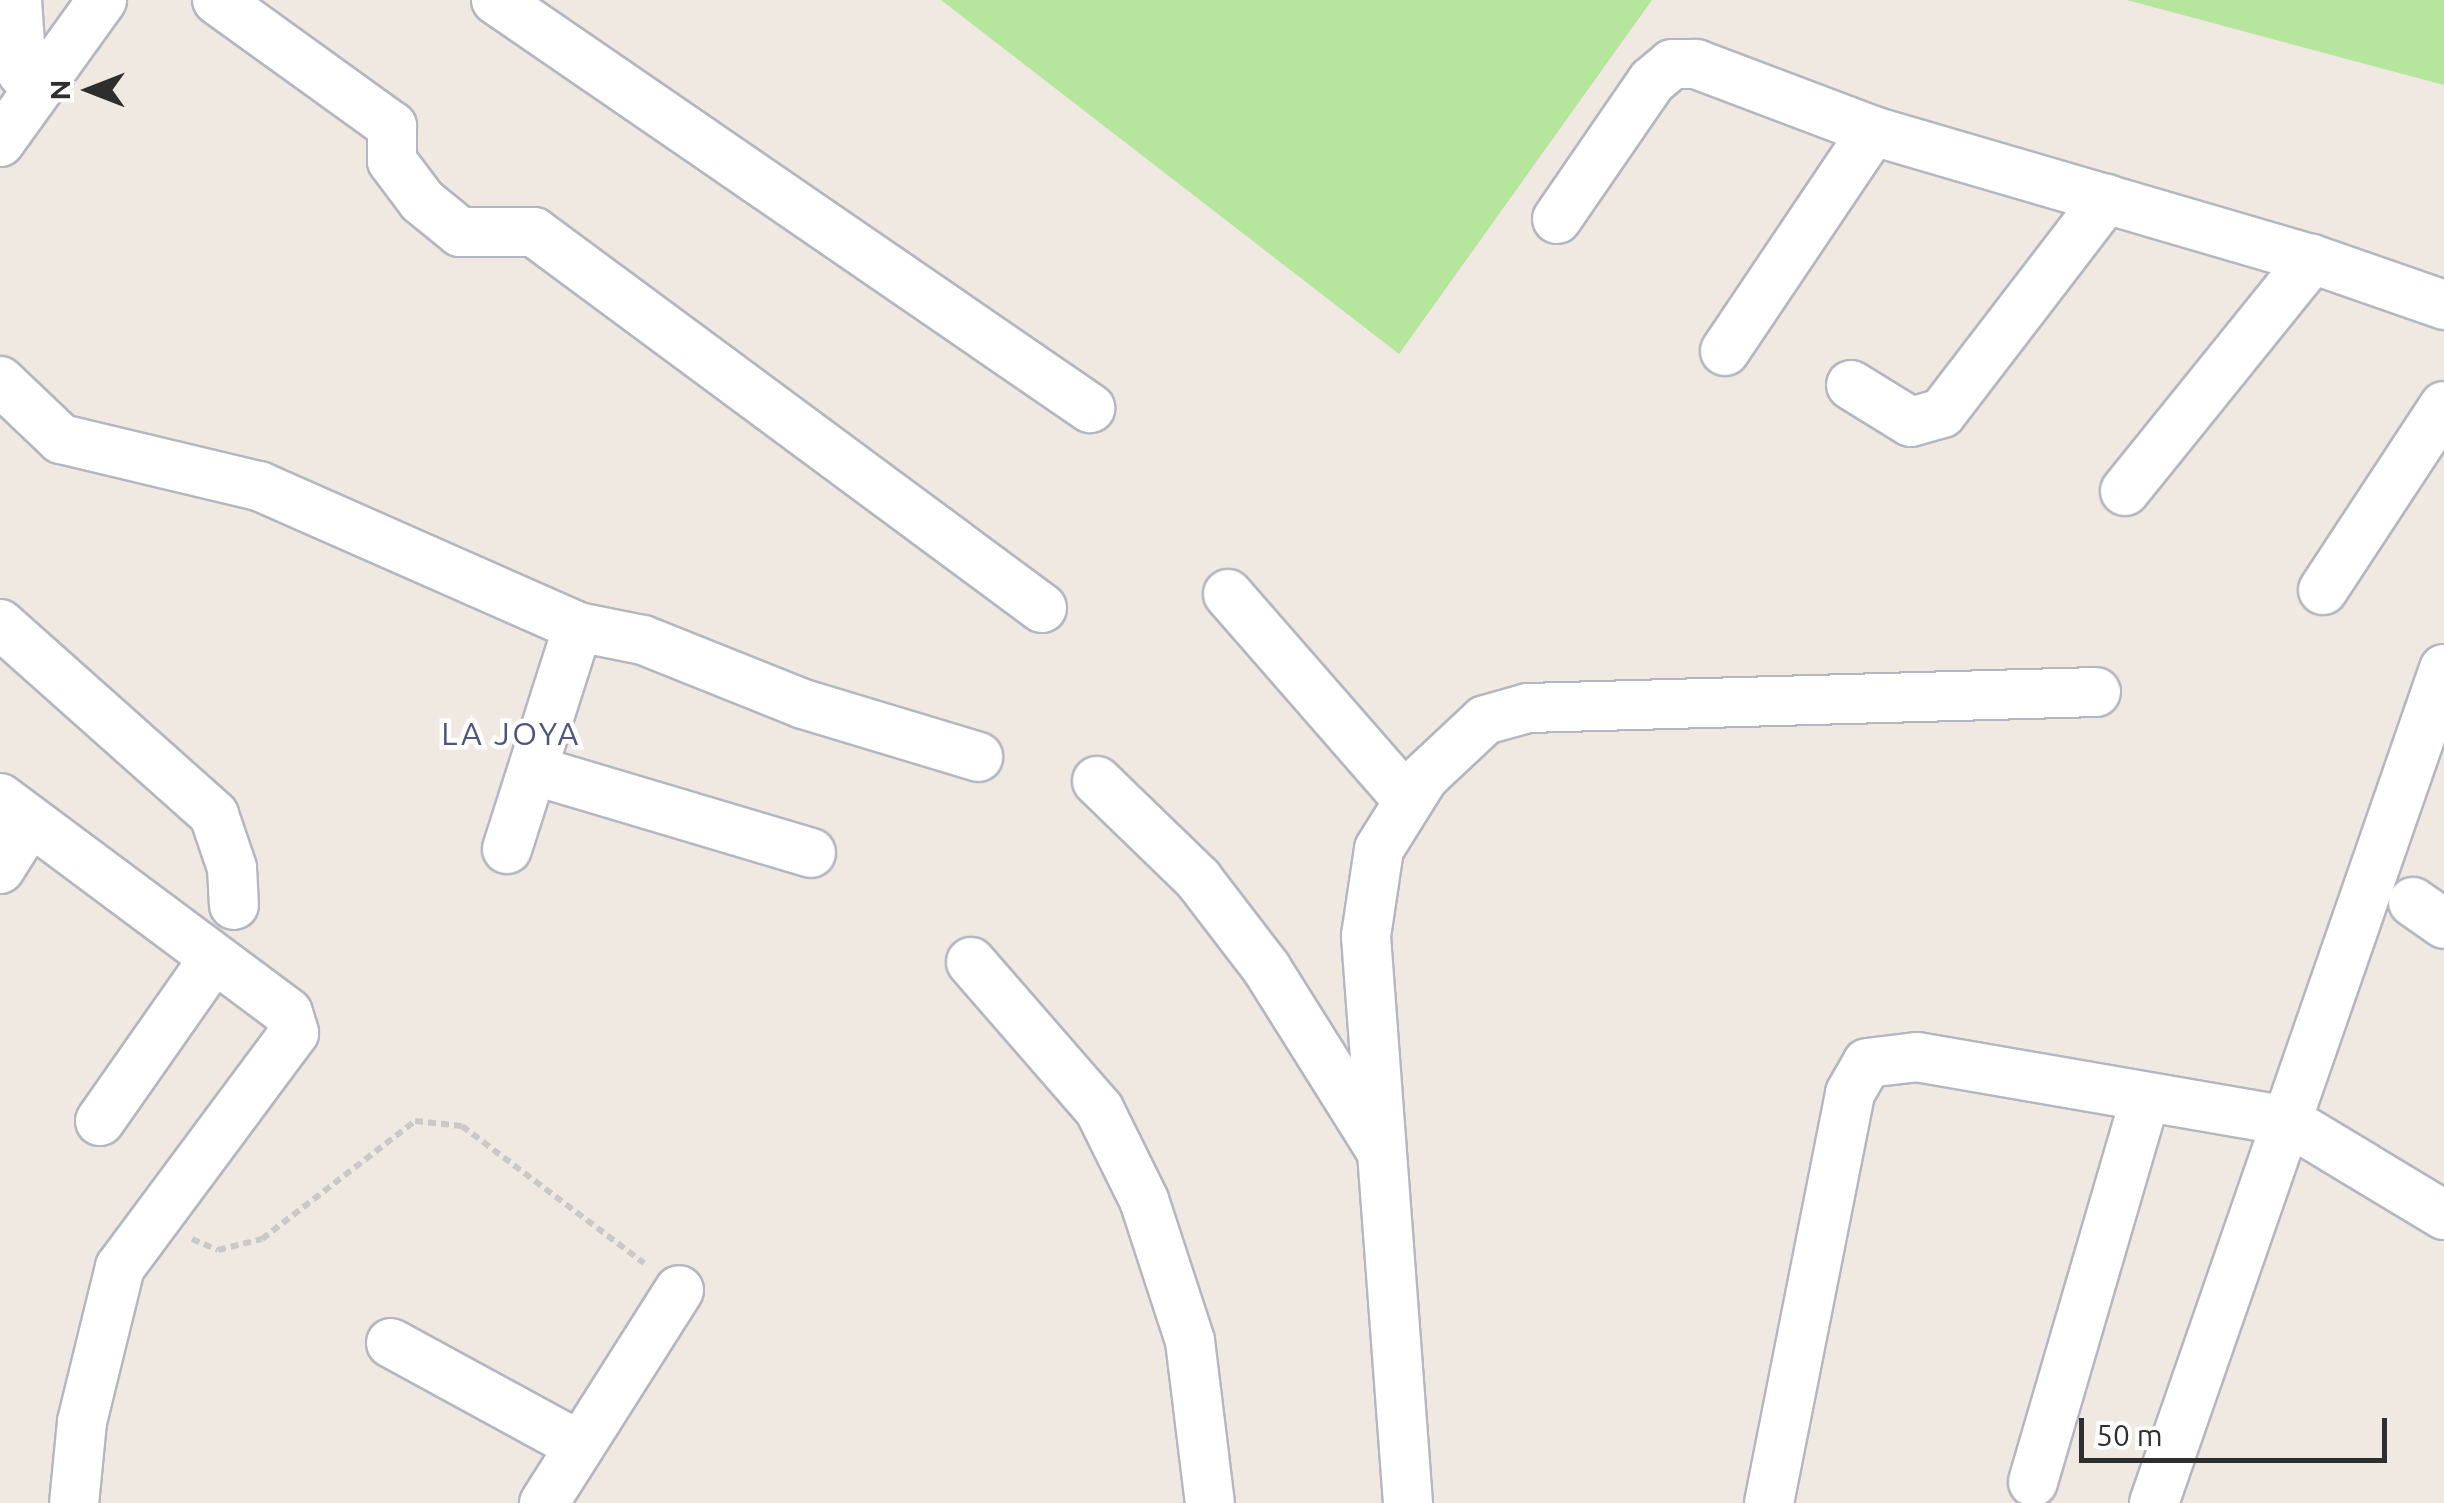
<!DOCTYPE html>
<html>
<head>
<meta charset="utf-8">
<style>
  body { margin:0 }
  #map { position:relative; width:2444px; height:1503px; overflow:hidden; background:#efe9e1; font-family:Ubuntu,sans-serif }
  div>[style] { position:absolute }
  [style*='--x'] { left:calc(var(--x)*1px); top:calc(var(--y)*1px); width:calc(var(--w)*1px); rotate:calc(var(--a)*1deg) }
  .green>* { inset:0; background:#b6e59e }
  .path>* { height:6px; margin-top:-3px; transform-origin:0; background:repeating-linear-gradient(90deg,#c9c9c9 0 8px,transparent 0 13px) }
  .roads { filter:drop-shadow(2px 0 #b4b7c1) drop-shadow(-2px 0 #b4b7c1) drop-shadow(0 2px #b4b7c1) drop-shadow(0 -2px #b4b7c1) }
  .minor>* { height:48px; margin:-24px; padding:0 24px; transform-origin:24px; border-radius:24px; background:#fff }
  span { translate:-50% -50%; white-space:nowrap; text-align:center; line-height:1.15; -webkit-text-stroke:9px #fff; paint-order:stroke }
  .neighbourhood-label { font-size:32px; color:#4d5680; letter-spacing:2.5px }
  .north { position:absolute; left:40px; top:40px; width:100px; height:100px; -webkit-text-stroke:8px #fff; paint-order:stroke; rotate:270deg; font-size:28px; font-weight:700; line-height:40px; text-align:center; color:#2e2e2e }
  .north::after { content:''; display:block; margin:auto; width:35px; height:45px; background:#2e2e2e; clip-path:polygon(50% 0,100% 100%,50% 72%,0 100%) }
  .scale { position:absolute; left:2079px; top:1418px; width:308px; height:45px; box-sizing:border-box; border:5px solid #2e2e2e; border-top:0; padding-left:12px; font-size:30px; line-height:35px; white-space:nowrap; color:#2e2e2e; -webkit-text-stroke:8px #fff; paint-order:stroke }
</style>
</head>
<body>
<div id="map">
  <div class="green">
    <i style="clip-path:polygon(941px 0,1652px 0,1399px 354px)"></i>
    <i style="clip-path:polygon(2127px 0,2444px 0,2444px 85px)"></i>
  </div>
  <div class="path">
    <i style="--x:192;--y:1239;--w:28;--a:23"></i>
    <i style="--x:218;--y:1250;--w:45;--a:-14"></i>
    <i style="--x:262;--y:1239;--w:193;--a:-37.6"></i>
    <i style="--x:415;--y:1121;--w:47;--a:6.1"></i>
    <i style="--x:462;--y:1126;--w:228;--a:37"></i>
  </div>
  <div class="roads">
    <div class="minor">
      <i style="--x:17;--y:0;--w:73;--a:86.1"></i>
      <i style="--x:217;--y:0;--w:216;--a:35.8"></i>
      <i style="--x:392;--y:126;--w:35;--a:90"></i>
      <i style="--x:392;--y:161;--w:50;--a:53.1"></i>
      <i style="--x:422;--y:201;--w:49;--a:39.2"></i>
      <i style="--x:460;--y:232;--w:74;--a:0"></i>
      <i style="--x:534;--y:232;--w:632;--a:36.51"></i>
      <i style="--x:496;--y:0;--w:721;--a:34.48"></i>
      <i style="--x:0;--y:142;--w:175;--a:-54.3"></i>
      <i style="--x:1557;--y:219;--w:168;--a:-55.5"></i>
      <i style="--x:1652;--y:81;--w:26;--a:-40"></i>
      <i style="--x:1672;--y:64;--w:24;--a:0"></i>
      <i style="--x:1696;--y:64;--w:189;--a:20.7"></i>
      <i style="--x:1873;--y:131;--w:457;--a:16.3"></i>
      <i style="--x:2312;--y:259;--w:140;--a:19.2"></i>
      <i style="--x:1725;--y:351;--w:265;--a:-56.1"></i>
      <i style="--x:0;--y:381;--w:84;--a:43.6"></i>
      <i style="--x:61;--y:439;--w:204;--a:13.4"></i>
      <i style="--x:259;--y:486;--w:349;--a:23.8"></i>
      <i style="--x:578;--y:627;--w:66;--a:11.3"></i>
      <i style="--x:643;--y:640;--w:172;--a:21.8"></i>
      <i style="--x:803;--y:704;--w:183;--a:16.8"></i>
      <i style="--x:1851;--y:385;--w:70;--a:31.7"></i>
      <i style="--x:1911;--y:422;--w:32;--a:-16"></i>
      <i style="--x:1942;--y:413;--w:270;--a:-52.5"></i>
      <i style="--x:2125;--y:491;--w:298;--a:-51.1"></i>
      <i style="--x:2323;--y:590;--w:220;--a:-56.7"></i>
      <i style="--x:1228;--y:594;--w:272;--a:48.9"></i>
      <i style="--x:0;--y:624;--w:287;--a:41.7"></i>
      <i style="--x:214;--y:815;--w:56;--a:71.2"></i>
      <i style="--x:232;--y:868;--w:37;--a:87"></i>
      <i style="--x:533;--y:770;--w:290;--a:16.6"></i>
      <i style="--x:1097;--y:781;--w:141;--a:44.1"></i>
      <i style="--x:1198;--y:879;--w:113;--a:52.5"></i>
      <i style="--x:1267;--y:969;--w:213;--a:57.9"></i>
      <i style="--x:0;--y:798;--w:359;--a:36.7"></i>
      <i style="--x:288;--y:1013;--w:21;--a:73"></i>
      <i style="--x:294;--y:1033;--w:292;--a:126.6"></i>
      <i style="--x:120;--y:1267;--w:160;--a:103.8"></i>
      <i style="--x:82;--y:1422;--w:81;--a:95.6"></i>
      <i style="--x:507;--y:849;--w:233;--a:-72.3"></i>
      <i style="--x:0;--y:869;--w:54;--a:-57.8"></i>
      <i style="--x:2413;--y:902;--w:38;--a:35"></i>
      <i style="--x:971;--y:962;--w:195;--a:49"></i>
      <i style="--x:1099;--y:1109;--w:102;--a:63.7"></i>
      <i style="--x:1144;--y:1200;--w:148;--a:71.9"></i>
      <i style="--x:1190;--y:1341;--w:163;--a:83"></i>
      <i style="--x:100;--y:1121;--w:195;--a:-55"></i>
      <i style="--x:391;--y:1343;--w:215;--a:28.6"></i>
      <i style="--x:2033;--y:1482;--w:399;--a:-73.7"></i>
      <i style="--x:544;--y:1503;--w:252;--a:-57.6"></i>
      <i style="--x:1408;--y:1503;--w:569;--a:-94.24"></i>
      <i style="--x:1366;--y:936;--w:88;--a:-81.5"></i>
      <i style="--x:1379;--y:849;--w:85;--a:-58"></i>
      <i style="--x:1424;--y:777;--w:83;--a:-43.1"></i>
      <i style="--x:1485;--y:720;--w:45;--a:-15.6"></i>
      <i style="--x:1528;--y:708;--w:568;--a:-1.61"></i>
      <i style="--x:1769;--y:1503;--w:418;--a:-78.8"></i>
      <i style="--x:1850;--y:1093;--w:34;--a:-60"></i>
      <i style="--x:1867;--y:1063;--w:50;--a:-6.8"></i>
      <i style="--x:1917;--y:1057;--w:376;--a:9.8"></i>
      <i style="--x:2288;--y:1121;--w:182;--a:31.1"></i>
      <i style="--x:2154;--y:1503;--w:883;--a:-70.83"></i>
    </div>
  </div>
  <div class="neighbourhood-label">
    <span style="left:511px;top:733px">LA JOYA</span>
  </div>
  <div class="north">N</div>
  <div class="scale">50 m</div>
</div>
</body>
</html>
